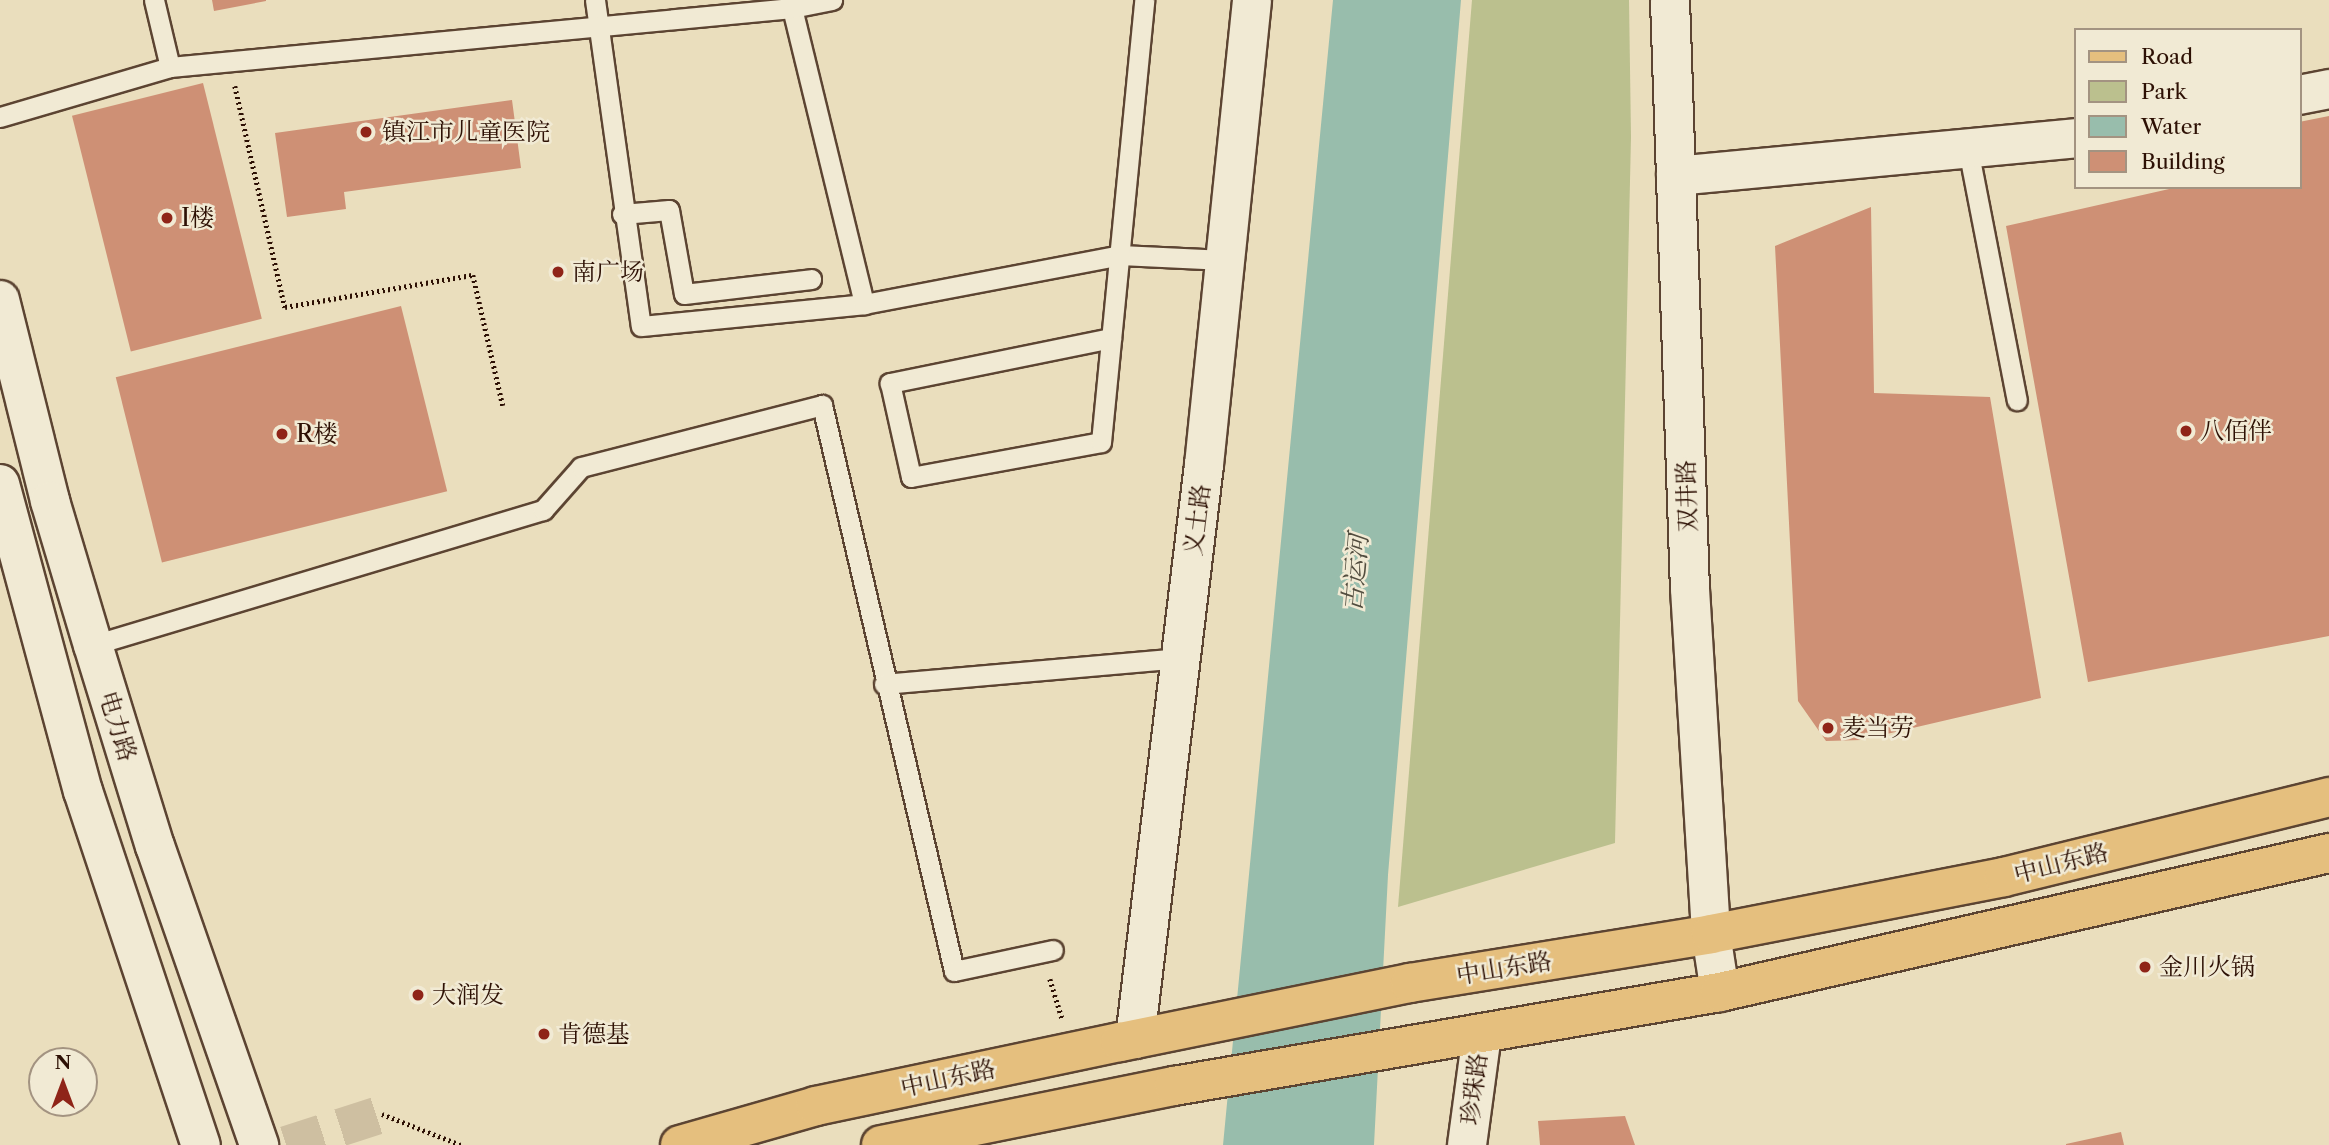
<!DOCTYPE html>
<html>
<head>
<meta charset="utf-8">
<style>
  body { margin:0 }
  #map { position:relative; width:2329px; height:1145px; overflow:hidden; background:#eadebd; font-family:"Libre Caslon Text","Noto Serif SC",serif }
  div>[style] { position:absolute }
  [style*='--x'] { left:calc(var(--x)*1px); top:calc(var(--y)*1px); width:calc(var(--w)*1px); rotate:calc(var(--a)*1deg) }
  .green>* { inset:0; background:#bbc08e }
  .water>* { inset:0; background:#98bdac }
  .building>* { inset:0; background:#ce9075; transform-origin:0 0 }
  .street-tunnel>* { height:38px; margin-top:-19px; transform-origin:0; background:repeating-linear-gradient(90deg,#cebfa1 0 38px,transparent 0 57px) }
  .path>* { height:4.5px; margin-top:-2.25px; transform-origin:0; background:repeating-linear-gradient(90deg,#2d1004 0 2px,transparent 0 5.5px) }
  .roads { filter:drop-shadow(2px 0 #5c4432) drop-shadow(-2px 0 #5c4432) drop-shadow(0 2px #5c4432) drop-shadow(0 -2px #5c4432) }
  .lane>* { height:19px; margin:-9.5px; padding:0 9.5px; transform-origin:9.5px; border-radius:9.5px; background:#f1ead4 }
  .street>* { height:38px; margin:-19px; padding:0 19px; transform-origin:19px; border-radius:19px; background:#f1ead4 }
  .secondary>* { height:38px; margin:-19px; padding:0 19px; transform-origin:19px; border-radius:19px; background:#f1ead4 }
  .primary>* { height:38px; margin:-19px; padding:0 19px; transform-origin:19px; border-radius:19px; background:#e5bf7e }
  .dots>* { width:19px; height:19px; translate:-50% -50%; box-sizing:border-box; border:4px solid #f1ead4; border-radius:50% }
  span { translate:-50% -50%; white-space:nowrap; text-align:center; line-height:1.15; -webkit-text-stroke:5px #f1ead4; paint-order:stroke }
  .poi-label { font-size:24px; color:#2d1004 }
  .left { translate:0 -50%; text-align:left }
  .street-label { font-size:24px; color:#2d1004 }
  .water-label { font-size:26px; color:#524d3f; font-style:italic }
  .legend { position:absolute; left:2074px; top:28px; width:228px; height:161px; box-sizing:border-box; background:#f1ead4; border:2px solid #a39381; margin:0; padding:9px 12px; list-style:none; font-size:21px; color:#2d1004 }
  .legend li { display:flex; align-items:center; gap:14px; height:35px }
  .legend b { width:35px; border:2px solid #a39381 }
  .north { position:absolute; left:28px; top:1047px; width:70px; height:70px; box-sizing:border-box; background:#f1ead4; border:2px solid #a39381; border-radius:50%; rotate:0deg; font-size:19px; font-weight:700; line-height:28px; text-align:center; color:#2d1004 }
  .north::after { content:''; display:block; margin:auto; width:24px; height:32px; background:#8f2418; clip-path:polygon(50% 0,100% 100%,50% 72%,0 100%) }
</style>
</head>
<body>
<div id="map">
  <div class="green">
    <i style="clip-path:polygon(1472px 0,1629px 0,1631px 137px,1615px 843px,1398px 907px)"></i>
  </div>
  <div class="water">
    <i style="clip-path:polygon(1333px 0,1461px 0,1388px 875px,1374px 1145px,1223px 1145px)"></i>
  </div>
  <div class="building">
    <i style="clip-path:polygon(212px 0,266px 0,266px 1px,214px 11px)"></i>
    <i style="left:203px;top:83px;width:243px;height:135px;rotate:76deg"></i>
    <i style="clip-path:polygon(512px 100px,521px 168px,344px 192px,346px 209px,287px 217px,275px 133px)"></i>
    <i style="clip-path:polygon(2329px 116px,2329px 636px,2088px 682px,2006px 226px,2178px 187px,2299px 187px,2299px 122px)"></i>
    <i style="clip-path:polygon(1871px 207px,1874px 393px,1990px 397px,2041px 698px,1861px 740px,1826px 741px,1798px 701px,1775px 246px)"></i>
    <i style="left:401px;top:306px;width:191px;height:294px;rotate:76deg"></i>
    <i style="clip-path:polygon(1625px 1116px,1635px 1145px,1540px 1145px,1538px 1121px)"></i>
    <i style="clip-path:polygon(2121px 1132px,2124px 1145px,2066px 1145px,2066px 1144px)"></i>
  </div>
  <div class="street-tunnel">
    <i style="--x:286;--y:1145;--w:101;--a:-17.9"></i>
  </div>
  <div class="path">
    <i style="--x:235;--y:86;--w:227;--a:77.3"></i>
    <i style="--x:285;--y:307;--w:191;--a:-9.7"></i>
    <i style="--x:473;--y:275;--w:134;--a:77.1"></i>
    <i style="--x:1050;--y:979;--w:41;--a:72.9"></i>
    <i style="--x:382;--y:1114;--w:85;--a:21.4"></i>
  </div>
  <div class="roads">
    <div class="lane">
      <i style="--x:154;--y:0;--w:69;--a:76.6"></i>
      <i style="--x:595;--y:0;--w:329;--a:82"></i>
      <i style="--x:641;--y:326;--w:224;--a:-5.6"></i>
      <i style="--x:792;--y:8;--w:305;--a:76.3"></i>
      <i style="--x:864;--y:304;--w:261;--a:-10.8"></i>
      <i style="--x:1120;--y:255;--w:105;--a:2.7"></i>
      <i style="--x:0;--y:117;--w:177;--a:-16.4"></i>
      <i style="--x:170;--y:67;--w:625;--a:-5.42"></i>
      <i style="--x:792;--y:8;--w:41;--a:-11.3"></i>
      <i style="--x:1968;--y:149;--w:256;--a:79"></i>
      <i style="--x:622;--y:214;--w:47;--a:-4.9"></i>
      <i style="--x:669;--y:210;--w:85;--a:79.9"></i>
      <i style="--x:684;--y:294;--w:128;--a:-6.7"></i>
      <i style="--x:1111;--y:338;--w:226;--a:168.5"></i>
      <i style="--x:890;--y:383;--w:96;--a:77.4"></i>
      <i style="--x:911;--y:477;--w:193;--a:-10.4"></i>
      <i style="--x:1101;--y:442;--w:444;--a:-84.4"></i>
      <i style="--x:93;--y:645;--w:470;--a:-16.7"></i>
      <i style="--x:543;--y:510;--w:57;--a:-48.5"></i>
      <i style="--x:581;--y:467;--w:249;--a:-14.4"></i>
      <i style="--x:822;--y:405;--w:581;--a:76.87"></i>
      <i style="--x:954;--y:971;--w:101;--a:-12"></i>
      <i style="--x:884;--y:684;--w:297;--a:-5"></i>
    </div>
    <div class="street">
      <i style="--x:2299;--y:95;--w:31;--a:-11"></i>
      <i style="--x:1676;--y:176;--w:401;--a:-5.4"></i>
      <i style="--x:1135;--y:1039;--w:578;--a:-83.15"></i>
      <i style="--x:1204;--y:465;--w:467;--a:-84.1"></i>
      <i style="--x:1467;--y:1145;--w:112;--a:-82.3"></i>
    </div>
    <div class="secondary">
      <i style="--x:1670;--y:0;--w:589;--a:88.06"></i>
      <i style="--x:1690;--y:589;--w:346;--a:86.5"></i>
      <i style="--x:1711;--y:934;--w:59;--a:81.2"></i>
      <i style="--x:0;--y:300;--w:207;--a:76"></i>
      <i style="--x:50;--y:501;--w:150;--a:73.4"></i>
      <i style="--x:93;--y:645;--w:210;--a:72.9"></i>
      <i style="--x:155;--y:846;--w:317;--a:70.8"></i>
      <i style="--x:0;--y:484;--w:318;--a:74.9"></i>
      <i style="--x:83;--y:791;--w:373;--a:71.6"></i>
    </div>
    <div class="primary">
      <i style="--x:680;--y:1145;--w:141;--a:-16"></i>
      <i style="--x:816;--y:1106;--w:311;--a:-11.9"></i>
      <i style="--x:1120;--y:1042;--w:296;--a:-11.5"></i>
      <i style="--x:1410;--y:983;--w:305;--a:-9.2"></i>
      <i style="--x:1711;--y:934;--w:298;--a:-11"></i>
      <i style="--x:2004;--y:877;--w:335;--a:-13.8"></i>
      <i style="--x:881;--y:1145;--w:299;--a:-11.4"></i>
      <i style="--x:1174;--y:1086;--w:554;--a:-9.77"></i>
      <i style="--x:1720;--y:992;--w:625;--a:-12.86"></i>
    </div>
  </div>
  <div class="dots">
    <i style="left:366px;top:132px;background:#8f2418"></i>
    <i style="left:167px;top:218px;background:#8f2418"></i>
    <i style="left:558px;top:272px;background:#8f2418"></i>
    <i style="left:2186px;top:431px;background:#8f2418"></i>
    <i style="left:282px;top:434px;background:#8f2418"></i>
    <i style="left:1828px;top:728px;background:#8f2418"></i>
    <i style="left:2145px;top:967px;background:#8f2418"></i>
    <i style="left:418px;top:995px;background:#8f2418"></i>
    <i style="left:544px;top:1034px;background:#8f2418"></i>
  </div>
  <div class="poi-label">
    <span class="left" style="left:382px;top:132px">镇江市儿童医院</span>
    <span class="left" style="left:181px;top:218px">I楼</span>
    <span class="left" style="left:572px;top:272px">南广场</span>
    <span class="left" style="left:2200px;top:431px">八佰伴</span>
    <span class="left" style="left:296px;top:434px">R楼</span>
    <span class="left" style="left:1842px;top:728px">麦当劳</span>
    <span class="left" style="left:2159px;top:967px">金川火锅</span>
    <span class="left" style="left:432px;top:995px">大润发</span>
    <span class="left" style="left:558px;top:1034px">肯德基</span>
  </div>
  <div class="street-label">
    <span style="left:1687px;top:496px;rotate:-92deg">双井路</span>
    <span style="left:1197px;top:520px;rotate:-83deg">义土路</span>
    <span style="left:118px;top:726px;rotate:73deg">电力路</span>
    <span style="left:2061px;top:863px;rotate:-14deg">中山东路</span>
    <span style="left:1504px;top:968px;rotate:-9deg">中山东路</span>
    <span style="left:948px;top:1078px;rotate:-12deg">中山东路</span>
    <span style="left:1474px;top:1089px;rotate:-83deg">珍珠路</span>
  </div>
  <div class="water-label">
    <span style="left:1356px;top:573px;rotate:-85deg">古运河</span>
  </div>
  <ul class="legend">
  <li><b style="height:9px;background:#e5bf7e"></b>Road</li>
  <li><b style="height:19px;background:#bbc08e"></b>Park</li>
  <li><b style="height:19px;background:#98bdac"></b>Water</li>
  <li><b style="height:19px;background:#ce9075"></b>Building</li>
  </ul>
  <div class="north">N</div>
</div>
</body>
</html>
